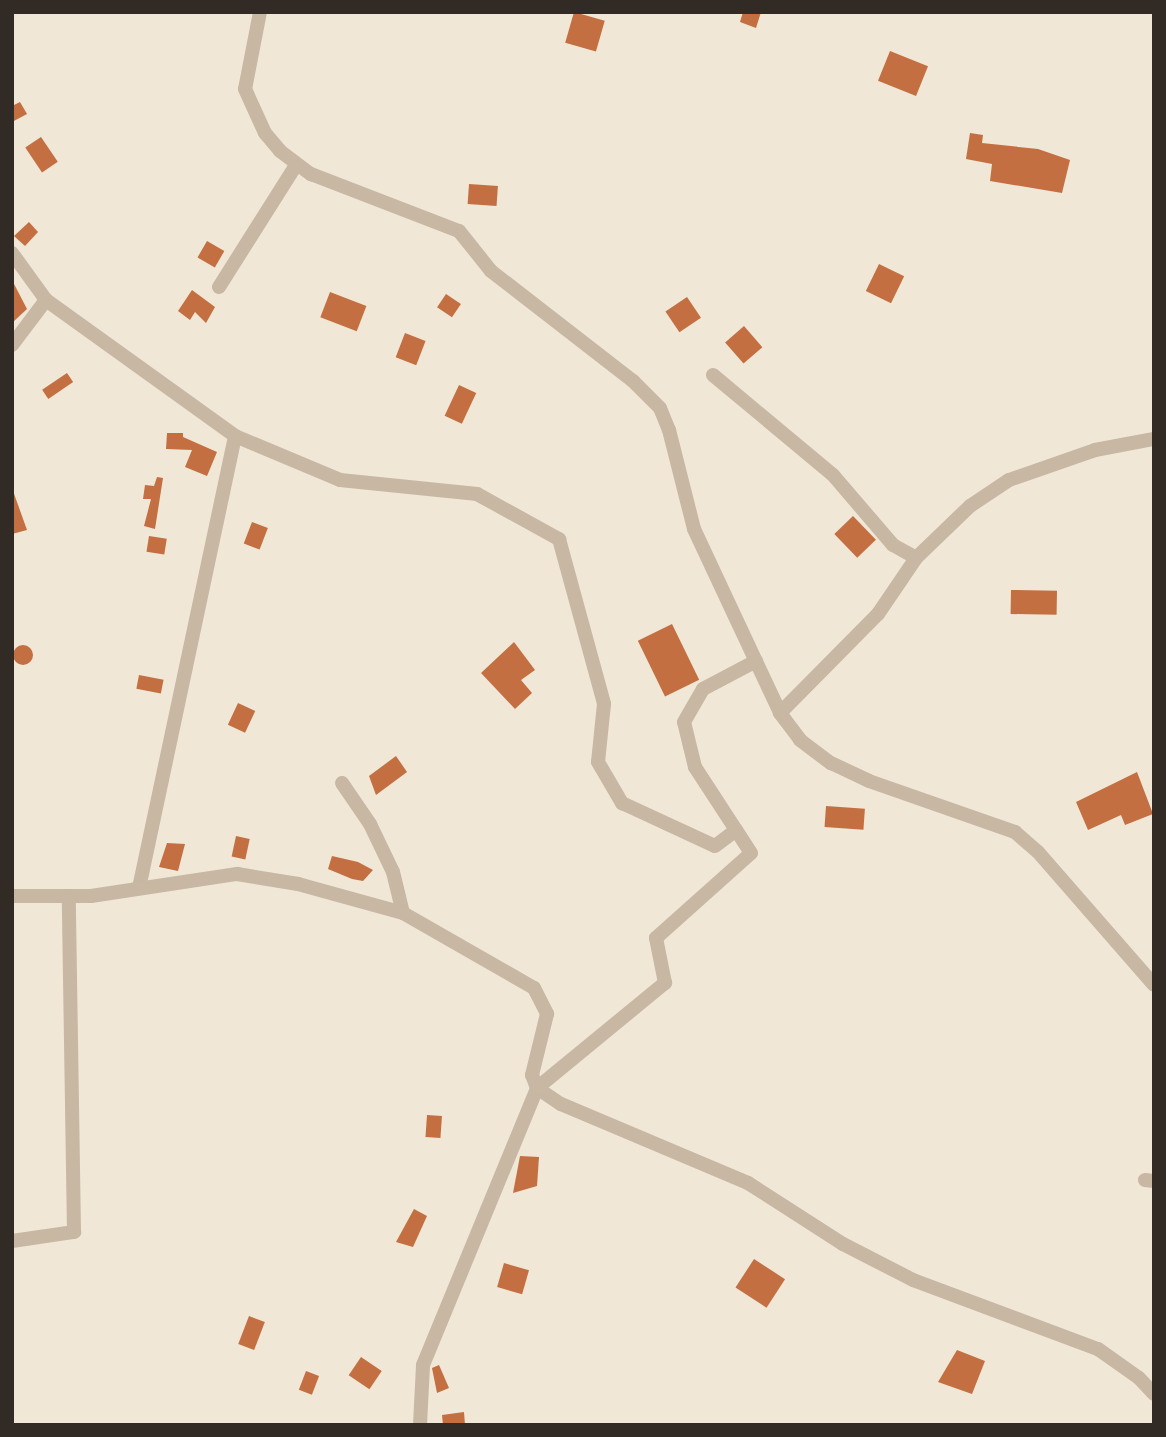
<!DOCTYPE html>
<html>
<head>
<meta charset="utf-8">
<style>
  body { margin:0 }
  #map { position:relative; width:1166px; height:1437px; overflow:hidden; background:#f0e7d6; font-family:"Source Sans 3",sans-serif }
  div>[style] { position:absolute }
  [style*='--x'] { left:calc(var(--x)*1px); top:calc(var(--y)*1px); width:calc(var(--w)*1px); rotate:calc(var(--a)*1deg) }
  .building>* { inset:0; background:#c36f41; transform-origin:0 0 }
  .round { border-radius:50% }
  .street>* { height:14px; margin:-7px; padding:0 7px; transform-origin:7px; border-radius:7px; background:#c7b7a3 }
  span { translate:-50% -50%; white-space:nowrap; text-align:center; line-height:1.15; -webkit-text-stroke:5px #f8f0e2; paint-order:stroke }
  .frame { position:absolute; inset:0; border:14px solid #322b25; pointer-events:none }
</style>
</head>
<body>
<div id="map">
  <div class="building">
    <i style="left:574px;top:12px;width:32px;height:32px;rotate:16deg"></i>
    <i style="clip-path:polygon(743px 12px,761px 12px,756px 28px,740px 22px)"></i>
    <i style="left:890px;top:51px;width:41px;height:32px;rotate:22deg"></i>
    <i style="clip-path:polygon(20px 102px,27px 114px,12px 122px,12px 106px)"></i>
    <i style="clip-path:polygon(970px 133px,983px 135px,982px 143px,1038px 149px,1070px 160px,1062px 193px,990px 181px,992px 164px,966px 159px)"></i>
    <i style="left:41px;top:137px;width:30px;height:19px;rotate:56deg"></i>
    <i style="left:469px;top:184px;width:29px;height:20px;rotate:4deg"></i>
    <i style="clip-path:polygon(29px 222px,38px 232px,25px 246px,14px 236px)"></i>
    <i style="left:207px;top:241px;width:20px;height:19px;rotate:30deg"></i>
    <i style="left:879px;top:264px;width:28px;height:30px;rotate:26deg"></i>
    <i style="clip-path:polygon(12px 280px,27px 309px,12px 323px)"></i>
    <i style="clip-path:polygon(192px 290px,215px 307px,206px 323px,195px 312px,190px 320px,178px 311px)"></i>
    <i style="left:330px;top:292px;width:39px;height:27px;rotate:21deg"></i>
    <i style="left:446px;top:294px;width:18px;height:16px;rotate:34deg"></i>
    <i style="left:687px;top:297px;width:25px;height:26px;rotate:56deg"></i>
    <i style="left:744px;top:326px;width:28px;height:25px;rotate:49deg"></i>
    <i style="left:405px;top:333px;width:22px;height:26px;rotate:21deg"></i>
    <i style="left:67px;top:373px;width:11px;height:30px;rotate:56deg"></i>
    <i style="left:459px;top:385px;width:19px;height:34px;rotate:25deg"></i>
    <i style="clip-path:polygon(167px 433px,183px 433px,183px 437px,217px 452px,207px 476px,185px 467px,192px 450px,166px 449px)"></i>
    <i style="clip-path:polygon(157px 477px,163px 478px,155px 529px,144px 526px,151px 499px,143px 499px,145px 485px,154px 486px)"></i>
    <i style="clip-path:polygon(12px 488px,27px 530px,12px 534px)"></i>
    <i style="left:853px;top:516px;width:33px;height:26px;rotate:46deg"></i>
    <i style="left:252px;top:522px;width:17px;height:23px;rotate:21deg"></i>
    <i style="left:149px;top:536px;width:18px;height:16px;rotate:9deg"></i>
    <i style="left:1011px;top:590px;width:46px;height:24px;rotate:1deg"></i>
    <i style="left:672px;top:624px;width:62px;height:38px;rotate:64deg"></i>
    <i style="clip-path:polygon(514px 642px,535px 670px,521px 680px,532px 693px,515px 709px,481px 673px)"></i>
    <i class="round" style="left:13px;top:645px;width:20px;height:20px"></i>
    <i style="left:139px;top:675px;width:25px;height:14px;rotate:11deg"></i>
    <i style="left:238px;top:703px;width:19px;height:24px;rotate:25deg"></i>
    <i style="clip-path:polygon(396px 756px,407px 772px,376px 795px,369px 776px)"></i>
    <i style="clip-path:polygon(1137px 772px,1153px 814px,1125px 825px,1121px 815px,1088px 830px,1076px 802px)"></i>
    <i style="left:826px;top:806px;width:39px;height:21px;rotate:4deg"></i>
    <i style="left:236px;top:836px;width:14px;height:21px;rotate:12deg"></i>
    <i style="clip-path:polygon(167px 843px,185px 844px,178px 871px,159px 867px)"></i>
    <i style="clip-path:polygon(332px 856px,358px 862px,373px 870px,363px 881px,352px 879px,328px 869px)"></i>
    <i style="left:427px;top:1115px;width:15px;height:22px;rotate:4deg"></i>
    <i style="clip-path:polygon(520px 1156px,539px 1157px,537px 1186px,513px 1193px)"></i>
    <i style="clip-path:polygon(414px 1209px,427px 1216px,413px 1247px,396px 1242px)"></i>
    <i style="left:754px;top:1259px;width:37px;height:34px;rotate:33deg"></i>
    <i style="left:504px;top:1263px;width:26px;height:25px;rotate:16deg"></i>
    <i style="left:249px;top:1316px;width:17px;height:30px;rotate:21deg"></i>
    <i style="clip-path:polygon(957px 1350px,985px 1361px,972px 1394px,938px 1382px)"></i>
    <i style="left:361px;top:1357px;width:25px;height:22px;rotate:34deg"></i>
    <i style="clip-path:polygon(439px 1365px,449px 1388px,437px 1393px,432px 1368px)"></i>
    <i style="left:306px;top:1371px;width:14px;height:20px;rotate:21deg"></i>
    <i style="clip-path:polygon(464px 1412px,465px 1425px,443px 1425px,442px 1415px)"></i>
  </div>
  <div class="street">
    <i style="--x:260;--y:12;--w:78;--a:101"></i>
    <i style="--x:245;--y:89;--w:48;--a:65.6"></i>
    <i style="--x:265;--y:133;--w:23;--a:50"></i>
    <i style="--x:280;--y:151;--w:39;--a:37"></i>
    <i style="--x:311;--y:174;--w:159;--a:21.1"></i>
    <i style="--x:459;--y:231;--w:51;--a:51.3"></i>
    <i style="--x:491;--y:271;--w:180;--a:37.8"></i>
    <i style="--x:633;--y:381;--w:38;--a:45"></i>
    <i style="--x:660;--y:408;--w:24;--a:68"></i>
    <i style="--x:669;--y:430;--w:102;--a:75.8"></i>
    <i style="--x:694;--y:529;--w:203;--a:64.9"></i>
    <i style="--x:780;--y:713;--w:34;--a:53"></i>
    <i style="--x:800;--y:740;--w:39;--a:37"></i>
    <i style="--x:831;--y:763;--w:42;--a:25.3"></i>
    <i style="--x:869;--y:781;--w:155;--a:19.3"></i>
    <i style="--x:1015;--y:832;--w:30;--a:41"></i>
    <i style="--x:1038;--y:852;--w:176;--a:48.9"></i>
    <i style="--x:12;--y:253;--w:58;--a:54.1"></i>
    <i style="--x:46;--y:300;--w:233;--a:35.7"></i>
    <i style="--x:235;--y:436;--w:114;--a:22.7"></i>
    <i style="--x:340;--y:480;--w:138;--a:5.8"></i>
    <i style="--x:477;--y:494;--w:94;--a:28.8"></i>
    <i style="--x:559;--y:539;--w:171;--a:74.7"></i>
    <i style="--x:604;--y:704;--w:58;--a:95.9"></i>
    <i style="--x:598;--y:762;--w:48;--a:59.7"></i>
    <i style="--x:622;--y:803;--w:102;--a:24.8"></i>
    <i style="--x:715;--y:846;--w:26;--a:-37"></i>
    <i style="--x:736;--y:830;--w:75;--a:-123.1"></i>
    <i style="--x:695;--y:767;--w:46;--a:-103.7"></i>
    <i style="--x:684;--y:722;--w:38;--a:-60"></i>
    <i style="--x:703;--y:689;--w:60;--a:-27.8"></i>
    <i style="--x:219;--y:287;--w:144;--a:-57.7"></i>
    <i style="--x:12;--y:345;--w:56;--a:-52.9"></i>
    <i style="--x:713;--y:375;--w:156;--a:39.8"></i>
    <i style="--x:833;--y:475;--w:92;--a:49.4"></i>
    <i style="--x:893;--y:545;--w:26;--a:29"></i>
    <i style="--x:916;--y:558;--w:75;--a:-43.9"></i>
    <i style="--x:970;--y:506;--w:47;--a:-33.7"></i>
    <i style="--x:1009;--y:480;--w:91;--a:-19.2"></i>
    <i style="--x:1095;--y:450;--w:60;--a:-10.6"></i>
    <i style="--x:780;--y:713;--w:139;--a:-45.3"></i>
    <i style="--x:878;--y:614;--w:68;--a:-55.8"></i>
    <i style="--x:342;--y:783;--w:50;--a:55.7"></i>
    <i style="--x:370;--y:824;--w:53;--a:64.4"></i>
    <i style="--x:393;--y:872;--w:42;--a:76.3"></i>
    <i style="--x:139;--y:888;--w:462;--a:-78"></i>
    <i style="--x:12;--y:896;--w:79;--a:0"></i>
    <i style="--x:91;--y:896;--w:148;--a:-8.6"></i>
    <i style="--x:237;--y:874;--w:62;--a:9.3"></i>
    <i style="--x:298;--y:884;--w:109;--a:15.4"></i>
    <i style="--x:403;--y:913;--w:151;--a:29.8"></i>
    <i style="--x:534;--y:988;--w:29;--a:63"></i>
    <i style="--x:547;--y:1014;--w:63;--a:103.8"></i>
    <i style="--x:532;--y:1075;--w:14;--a:69"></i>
    <i style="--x:537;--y:1088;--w:29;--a:34"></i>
    <i style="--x:561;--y:1104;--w:203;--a:22.9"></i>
    <i style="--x:748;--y:1183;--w:113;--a:32.7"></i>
    <i style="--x:843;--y:1244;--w:79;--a:27.2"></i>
    <i style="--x:913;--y:1280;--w:197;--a:20.5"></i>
    <i style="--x:1098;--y:1349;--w:50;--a:35.3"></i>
    <i style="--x:1139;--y:1378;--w:22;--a:47"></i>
    <i style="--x:1145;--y:1180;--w:9;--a:6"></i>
    <i style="--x:12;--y:1241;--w:63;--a:-8.3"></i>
    <i style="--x:74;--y:1232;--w:336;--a:-90.9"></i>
    <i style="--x:420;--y:1425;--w:60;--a:-87.1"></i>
    <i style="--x:423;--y:1365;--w:300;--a:-67.6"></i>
    <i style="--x:537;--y:1088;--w:166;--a:-39.4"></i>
    <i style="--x:665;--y:983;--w:46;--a:-101.3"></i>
    <i style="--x:656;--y:938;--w:127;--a:-41.8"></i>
    <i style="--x:751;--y:853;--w:27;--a:-123"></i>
  </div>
  <div class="frame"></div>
</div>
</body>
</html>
